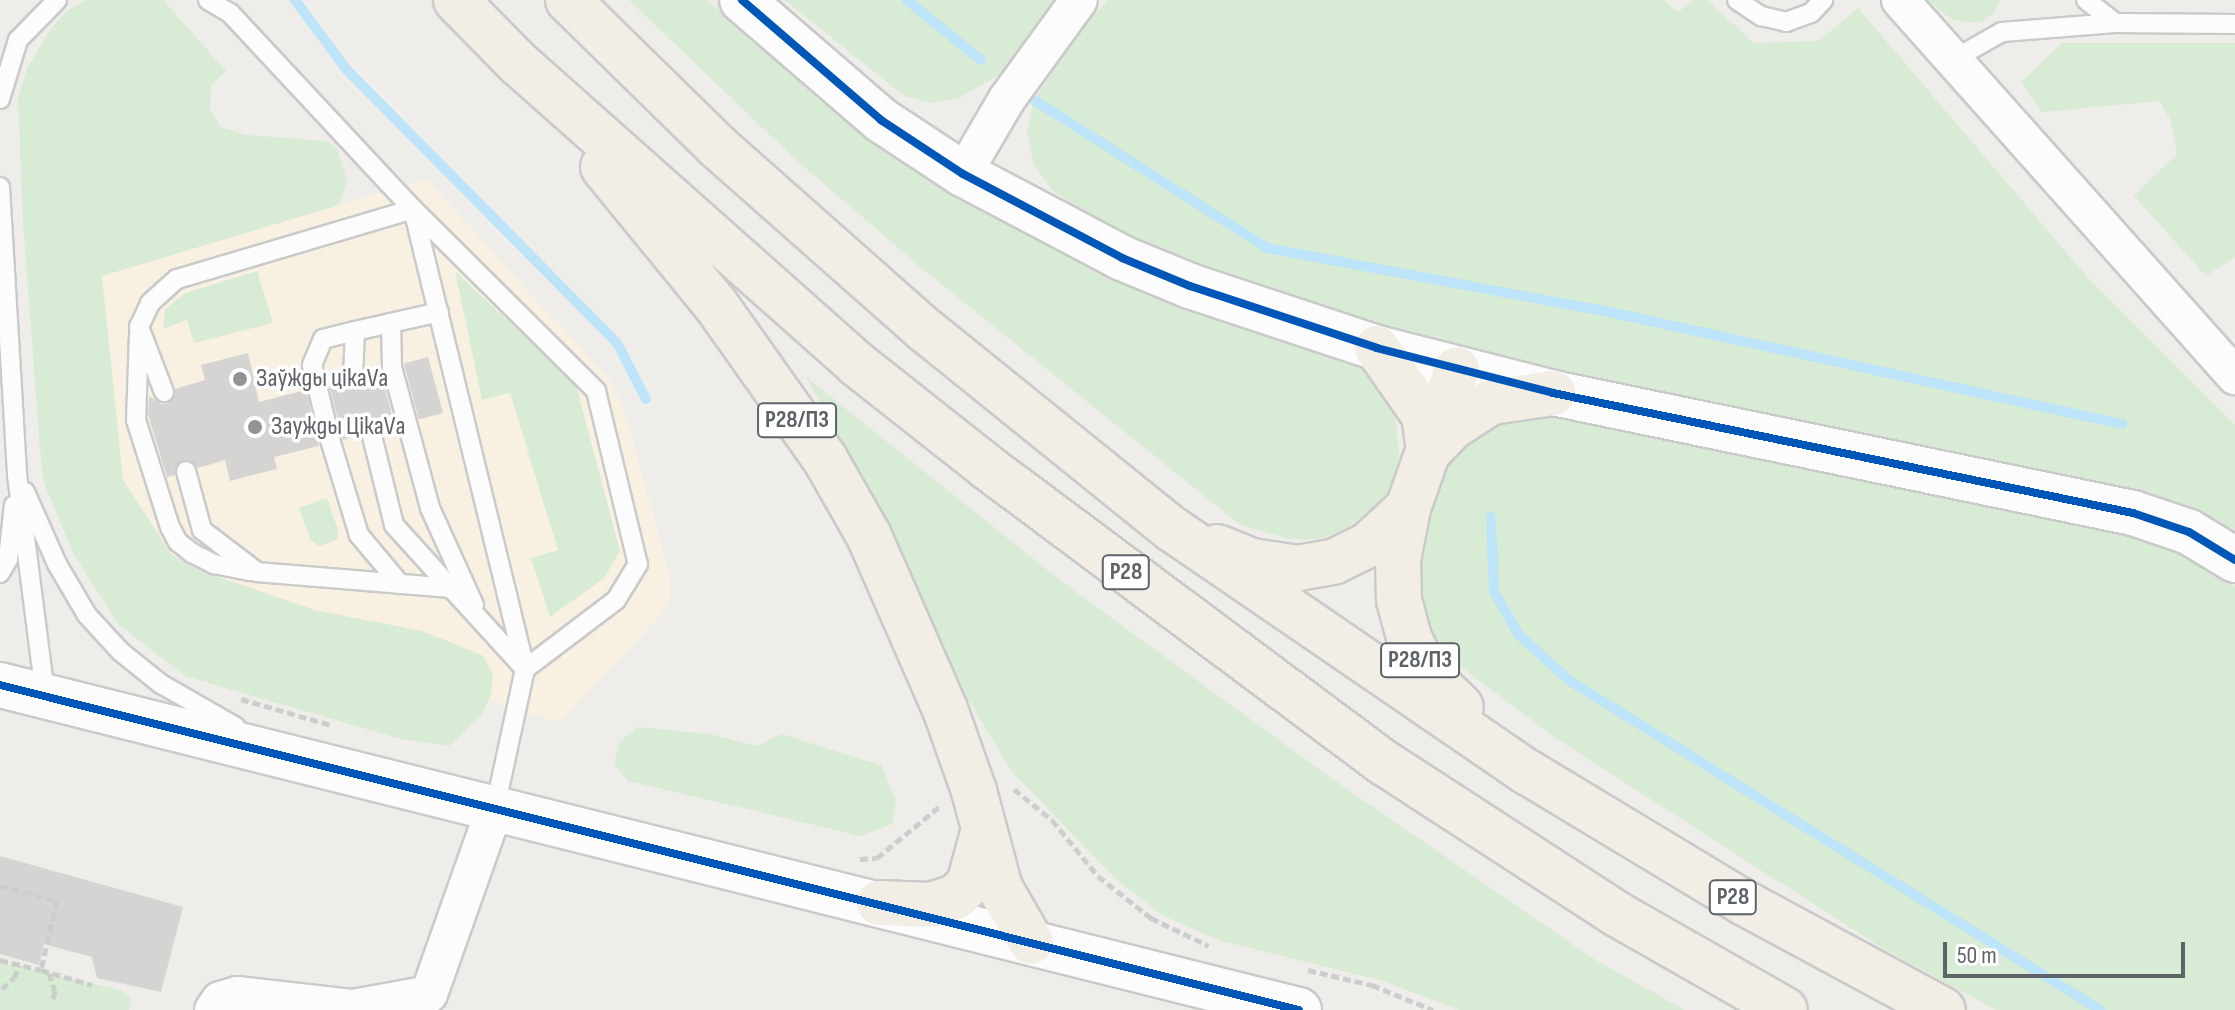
<!DOCTYPE html>
<html>
<head>
<meta charset="utf-8">
<style>
  body { margin:0 }
  #map { position:relative; width:2235px; height:1010px; overflow:hidden; background:#efede9; font-family:"Sofia Sans Condensed",sans-serif }
  div>[style] { position:absolute }
  [style*='--x'] { left:calc(var(--x)*1px); top:calc(var(--y)*1px); width:calc(var(--w)*1px); rotate:calc(var(--a)*1deg) }
  .commercial>* { inset:0; background:#f8f1e2 }
  .green>* { inset:0; background:#d8ebd4 }
  .stream>* { height:10px; margin:-5px; padding:0 5px; transform-origin:5px; border-radius:5px; background:#bde4f8 }
  .building>* { inset:0; background:#d5d4d2; transform-origin:0 0 }
  .path>* { height:5px; margin-top:-2.5px; transform-origin:0; background:repeating-linear-gradient(90deg,#cbcfcb 0 8px,transparent 0 12px) }
  .roads { filter:drop-shadow(2px 0 #cacaca) drop-shadow(-2px 0 #cacaca) drop-shadow(0 2px #cacaca) drop-shadow(0 -2px #cacaca) }
  .service>* { height:18px; margin:-9px; padding:0 9px; transform-origin:9px; border-radius:9px; background:#fdfcfc }
  .minor>* { height:36px; margin:-18px; padding:0 18px; transform-origin:18px; border-radius:18px; background:#fdfcfc }
  .tertiary>* { height:44px; margin:-22px; padding:0 22px; transform-origin:22px; border-radius:22px; background:#fdfcfc }
  .trunk>* { height:44px; margin:-22px; padding:0 22px; transform-origin:22px; border-radius:22px; background:#f2eee6 }
  .cycleway>* { height:8px; margin:-4px; padding:0 4px; transform-origin:4px; border-radius:4px; background:#0057b8 }
  .dots>* { width:22px; height:22px; translate:-50% -50%; box-sizing:border-box; border:4px solid #fff; border-radius:50% }
  span { translate:-50% -50%; white-space:nowrap; text-align:center; line-height:1.15; -webkit-text-stroke:7px #fff; paint-order:stroke }
  .shield-label span { padding:2px 6px; background:#fff; border:2px solid; border-radius:6px; -webkit-text-stroke-width:0 }
  .shield-label { font-size:24px; color:#5e6368; font-weight:700 }
  .poi-label { font-size:26px; color:#5e6368 }
  .left { translate:0 -50%; text-align:left }
  .scale { position:absolute; left:1943px; top:942px; width:242px; height:36px; box-sizing:border-box; border:4px solid #5e6368; border-top:0; padding-left:10px; font-size:24px; line-height:28px; white-space:nowrap; color:#5e6368; -webkit-text-stroke:6px #fff; paint-order:stroke }
</style>
</head>
<body>
<div id="map">
  <div class="commercial">
    <i style="clip-path:polygon(426px 179px,608px 378px,623px 406px,669px 573px,671px 597px,661px 616px,559px 722px,185px 604px,123px 480px,102px 276px)"></i>
  </div>
  <div class="green">
    <i style="clip-path:polygon(87px 0,163px 0,226px 71px,211px 86px,210px 111px,221px 127px,246px 135px,326px 141px,337px 149px,347px 181px,340px 202px,332px 207px,102px 276px,123px 480px,172px 555px,201px 571px,315px 610px,422px 631px,482px 655px,493px 673px,491px 694px,482px 715px,449px 746px,401px 739px,185px 676px,118px 624px,73px 553px,44px 483px,40px 449px,23px 222px,18px 99px,27px 68px,53px 26px,70px 9px)"></i>
    <i style="clip-path:polygon(629px 0,707px 0,819px 100px,934px 184px,1058px 247px,1364px 364px,1382px 381px,1395px 412px,1399px 456px,1393px 485px,1374px 508px,1346px 528px,1320px 539px,1288px 539px,1239px 524px,919px 266px,793px 157px)"></i>
    <i style="clip-path:polygon(785px 0,1058px 0,1000px 74px,959px 98px,930px 103px,904px 96px)"></i>
    <i style="clip-path:polygon(1108px 0,1664px 0,1678px 12px,1694px 0,1707px 0,1754px 43px,1819px 41px,1858px 8px,2088px 278px,2235px 425px,2235px 530px,2142px 492px,2085px 478px,1469px 356px,1259px 292px,1121px 235px,1054px 192px,1034px 165px,1027px 131px,1034px 100px,1080px 29px)"></i>
    <i style="clip-path:polygon(1927px 0,2000px 0,1994px 13px,1982px 22px,1968px 22px,1952px 20px)"></i>
    <i style="clip-path:polygon(2062px 43px,2235px 43px,2235px 257px,2206px 276px,2134px 196px,2177px 154px,2171px 121px,2159px 101px,2042px 112px,2021px 82px)"></i>
    <i style="clip-path:polygon(257px 271px,273px 323px,194px 343px,187px 320px,163px 329px,165px 309px,185px 293px)"></i>
    <i style="clip-path:polygon(455px 271px,576px 385px,620px 551px,604px 578px,550px 617px,531px 558px,558px 550px,510px 393px,482px 400px)"></i>
    <i style="clip-path:polygon(806px 377px,1061px 581px,1331px 778px,1594px 959px,1685px 1010px,1459px 1010px,1386px 982px,1218px 940px,1164px 916px,1118px 881px,1012px 772px,968px 699px,883px 518px)"></i>
    <i style="clip-path:polygon(1537px 407px,2127px 529px,2189px 554px,2235px 587px,2235px 1010px,1996px 1010px,1882px 948px,1557px 739px,1457px 664px,1426px 626px,1410px 551px,1442px 464px,1470px 435px)"></i>
    <i style="clip-path:polygon(327px 498px,338px 530px,337px 540px,319px 546px,311px 541px,299px 508px)"></i>
    <i style="clip-path:polygon(637px 727px,710px 734px,756px 746px,782px 734px,882px 766px,896px 802px,892px 824px,861px 836px,628px 781px,614px 764px,619px 743px)"></i>
    <i style="clip-path:polygon(0 963px,121px 990px,131px 999px,129px 1010px,0 1010px)"></i>
  </div>
  <div class="stream">
    <i style="--x:295;--y:0;--w:86;--a:53.5"></i>
    <i style="--x:346;--y:69;--w:385;--a:45.3"></i>
    <i style="--x:617;--y:343;--w:63;--a:62.6"></i>
    <i style="--x:907;--y:0;--w:95;--a:39"></i>
    <i style="--x:1034;--y:100;--w:276;--a:32.4"></i>
    <i style="--x:1267;--y:248;--w:353;--a:10.6"></i>
    <i style="--x:1614;--y:313;--w:520;--a:12.33"></i>
    <i style="--x:1491;--y:517;--w:75;--a:87.7"></i>
    <i style="--x:1494;--y:592;--w:50;--a:59.8"></i>
    <i style="--x:1519;--y:635;--w:69;--a:42"></i>
    <i style="--x:1570;--y:681;--w:624;--a:31.83"></i>
  </div>
  <div class="building">
    <i style="clip-path:polygon(248px 353px,259px 402px,306px 390px,319px 446px,274px 457px,277px 469px,230px 481px,225px 460px,198px 468px,190px 460px,182px 460px,175px 467px,175px 475px,167px 477px,148px 415px,149px 396px,161px 404px,169px 403px,175px 389px,205px 380px,201px 365px)"></i>
    <i style="left:428px;top:357px;width:58px;height:25px;rotate:75deg"></i>
    <i style="clip-path:polygon(380px 370px,395px 426px,383px 429px,375px 421px,367px 421px,360px 428px,359px 435px,343px 440px,329px 384px,342px 380px,347px 387px,358px 388px,365px 374px)"></i>
    <i style="clip-path:polygon(0 856px,183px 907px,161px 992px,97px 978px,92px 957px,44px 944px,39px 965px,0 954px)"></i>
  </div>
  <div class="path">
    <i style="--x:241;--y:699;--w:94;--a:16.1"></i>
    <i style="--x:1014;--y:789;--w:49;--a:39.2"></i>
    <i style="--x:1052;--y:820;--w:72;--a:50.6"></i>
    <i style="--x:1098;--y:876;--w:68;--a:38.4"></i>
    <i style="--x:1151;--y:918;--w:64;--a:25.8"></i>
    <i style="--x:860;--y:859;--w:17;--a:-3"></i>
    <i style="--x:877;--y:858;--w:82;--a:-39.5"></i>
    <i style="--x:0;--y:886;--w:59;--a:14.7"></i>
    <i style="--x:57;--y:901;--w:71;--a:103.1"></i>
    <i style="--x:41;--y:970;--w:53;--a:16.4"></i>
    <i style="--x:0;--y:960;--w:42;--a:13.7"></i>
    <i style="--x:1308;--y:970;--w:66;--a:13.2"></i>
    <i style="--x:1372;--y:985;--w:66;--a:22.3"></i>
    <i style="--x:49;--y:973;--w:19;--a:72"></i>
    <i style="--x:55;--y:991;--w:9;--a:103"></i>
    <i style="--x:2;--y:989;--w:16;--a:-43"></i>
    <i style="--x:14;--y:978;--w:14;--a:-65"></i>
  </div>
  <div class="roads">
    <div class="service">
      <i style="--x:208;--y:0;--w:26;--a:31"></i>
      <i style="--x:230;--y:13;--w:268;--a:47"></i>
      <i style="--x:413;--y:209;--w:473;--a:76.3"></i>
      <i style="--x:525;--y:669;--w:142;--a:102.2"></i>
      <i style="--x:1737;--y:0;--w:29;--a:34"></i>
      <i style="--x:1761;--y:16;--w:26;--a:13"></i>
      <i style="--x:1786;--y:22;--w:27;--a:-20"></i>
      <i style="--x:1811;--y:13;--w:18;--a:-47"></i>
      <i style="--x:2086;--y:0;--w:37;--a:38"></i>
      <i style="--x:1956;--y:58;--w:53;--a:-29.5"></i>
      <i style="--x:2002;--y:32;--w:113;--a:-4.6"></i>
      <i style="--x:2115;--y:23;--w:120;--a:0.5"></i>
      <i style="--x:0;--y:99;--w:62;--a:-73"></i>
      <i style="--x:18;--y:40;--w:56;--a:-45.7"></i>
      <i style="--x:0;--y:187;--w:289;--a:86.6"></i>
      <i style="--x:17;--y:475;--w:221;--a:82.7"></i>
      <i style="--x:391;--y:323;--w:44;--a:88.7"></i>
      <i style="--x:392;--y:367;--w:146;--a:74.9"></i>
      <i style="--x:430;--y:508;--w:107;--a:65.6"></i>
      <i style="--x:355;--y:331;--w:33;--a:166"></i>
      <i style="--x:323;--y:339;--w:28;--a:113"></i>
      <i style="--x:312;--y:365;--w:80;--a:76.3"></i>
      <i style="--x:331;--y:443;--w:96;--a:73.1"></i>
      <i style="--x:359;--y:535;--w:64;--a:50.1"></i>
      <i style="--x:139;--y:334;--w:86;--a:92"></i>
      <i style="--x:136;--y:420;--w:112;--a:72.4"></i>
      <i style="--x:170;--y:527;--w:17;--a:62"></i>
      <i style="--x:178;--y:542;--w:18;--a:38"></i>
      <i style="--x:192;--y:553;--w:25;--a:27"></i>
      <i style="--x:214;--y:564;--w:37;--a:11"></i>
      <i style="--x:353;--y:377;--w:46;--a:-87.5"></i>
      <i style="--x:355;--y:331;--w:86;--a:-12.7"></i>
      <i style="--x:164;--y:392;--w:70;--a:-111"></i>
      <i style="--x:139;--y:327;--w:26;--a:-65"></i>
      <i style="--x:150;--y:303;--w:36;--a:-42"></i>
      <i style="--x:177;--y:279;--w:246;--a:-16.5"></i>
      <i style="--x:413;--y:209;--w:258;--a:44.8"></i>
      <i style="--x:596;--y:391;--w:178;--a:76.4"></i>
      <i style="--x:638;--y:564;--w:42;--a:121.4"></i>
      <i style="--x:616;--y:600;--w:114;--a:142.8"></i>
      <i style="--x:525;--y:669;--w:110;--a:-132.4"></i>
      <i style="--x:451;--y:588;--w:195;--a:-175.3"></i>
      <i style="--x:257;--y:572;--w:69;--a:-142.6"></i>
      <i style="--x:202;--y:530;--w:61;--a:-105.2"></i>
      <i style="--x:371;--y:432;--w:96;--a:76.1"></i>
      <i style="--x:394;--y:525;--w:85;--a:47.9"></i>
      <i style="--x:25;--y:492;--w:79;--a:66"></i>
      <i style="--x:57;--y:564;--w:59;--a:59.5"></i>
      <i style="--x:87;--y:615;--w:50;--a:47.4"></i>
      <i style="--x:121;--y:652;--w:51;--a:38.7"></i>
      <i style="--x:161;--y:684;--w:86;--a:29.8"></i>
      <i style="--x:0;--y:573;--w:16;--a:-60"></i>
      <i style="--x:8;--y:559;--w:54;--a:-83.7"></i>
    </div>
    <div class="minor">
      <i style="--x:1900;--y:0;--w:504;--a:48.3"></i>
      <i style="--x:963;--y:174;--w:87;--a:-59.6"></i>
      <i style="--x:1007;--y:99;--w:122;--a:-54"></i>
      <i style="--x:213;--y:1010;--w:12;--a:-55"></i>
      <i style="--x:220;--y:1000;--w:18;--a:-16"></i>
      <i style="--x:237;--y:995;--w:117;--a:6.4"></i>
      <i style="--x:353;--y:1008;--w:77;--a:-10.4"></i>
      <i style="--x:429;--y:994;--w:197;--a:-70.5"></i>
    </div>
    <div class="tertiary">
      <i style="--x:742;--y:0;--w:184;--a:40.8"></i>
      <i style="--x:881;--y:120;--w:98;--a:33.4"></i>
      <i style="--x:963;--y:174;--w:180;--a:27.8"></i>
      <i style="--x:1122;--y:258;--w:74;--a:22.4"></i>
      <i style="--x:1190;--y:286;--w:197;--a:18.3"></i>
      <i style="--x:1377;--y:348;--w:182;--a:14.3"></i>
      <i style="--x:1553;--y:393;--w:592;--a:11.69"></i>
      <i style="--x:2133;--y:513;--w:59;--a:18.7"></i>
      <i style="--x:2189;--y:532;--w:54;--a:31.3"></i>
      <i style="--x:0;--y:685;--w:1339;--a:14.05"></i>
    </div>
    <div class="trunk">
      <i style="--x:456;--y:0;--w:88;--a:45.5"></i>
      <i style="--x:518;--y:63;--w:455;--a:41.6"></i>
      <i style="--x:858;--y:365;--w:164;--a:38.3"></i>
      <i style="--x:987;--y:467;--w:497;--a:36.7"></i>
      <i style="--x:1386;--y:764;--w:275;--a:33"></i>
      <i style="--x:1617;--y:914;--w:193;--a:29.7"></i>
      <i style="--x:568;--y:0;--w:210;--a:44.4"></i>
      <i style="--x:718;--y:147;--w:276;--a:41.5"></i>
      <i style="--x:925;--y:330;--w:317;--a:38.9"></i>
      <i style="--x:1172;--y:529;--w:432;--a:34.4"></i>
      <i style="--x:1529;--y:773;--w:250;--a:31.1"></i>
      <i style="--x:1743;--y:902;--w:227;--a:28.4"></i>
      <i style="--x:603;--y:167;--w:178;--a:50.7"></i>
      <i style="--x:716;--y:305;--w:189;--a:54.7"></i>
      <i style="--x:825;--y:459;--w:89;--a:60.3"></i>
      <i style="--x:869;--y:536;--w:189;--a:66.3"></i>
      <i style="--x:945;--y:709;--w:87;--a:70.5"></i>
      <i style="--x:974;--y:791;--w:100;--a:75"></i>
      <i style="--x:1000;--y:888;--w:62;--a:60.1"></i>
      <i style="--x:1377;--y:348;--w:82;--a:55"></i>
      <i style="--x:1424;--y:415;--w:37;--a:82"></i>
      <i style="--x:1457;--y:369;--w:147;--a:109.4"></i>
      <i style="--x:1408;--y:508;--w:53;--a:100.9"></i>
      <i style="--x:1398;--y:560;--w:40;--a:88.6"></i>
      <i style="--x:1399;--y:600;--w:39;--a:75"></i>
      <i style="--x:1409;--y:638;--w:40;--a:63.4"></i>
      <i style="--x:1427;--y:674;--w:47;--a:44.1"></i>
      <i style="--x:1430;--y:450;--w:30;--a:-46"></i>
      <i style="--x:1451;--y:428;--w:48;--a:-33"></i>
      <i style="--x:1491;--y:402;--w:63;--a:-8.3"></i>
      <i style="--x:1217;--y:547;--w:38;--a:22"></i>
      <i style="--x:1252;--y:561;--w:47;--a:8.7"></i>
      <i style="--x:1298;--y:568;--w:36;--a:-10"></i>
      <i style="--x:1333;--y:562;--w:39;--a:-26"></i>
      <i style="--x:1368;--y:545;--w:54;--a:-42.8"></i>
      <i style="--x:879;--y:903;--w:52;--a:2.2"></i>
      <i style="--x:931;--y:905;--w:26;--a:-18"></i>
      <i style="--x:956;--y:897;--w:18;--a:-45"></i>
      <i style="--x:969;--y:884;--w:57;--a:-74.7"></i>
    </div>
  </div>
  <div class="cycleway">
    <i style="--x:742;--y:0;--w:184;--a:40.8"></i>
    <i style="--x:881;--y:120;--w:98;--a:33.4"></i>
    <i style="--x:963;--y:174;--w:180;--a:27.8"></i>
    <i style="--x:1122;--y:258;--w:74;--a:22.4"></i>
    <i style="--x:1190;--y:286;--w:197;--a:18.3"></i>
    <i style="--x:1377;--y:348;--w:182;--a:14.3"></i>
    <i style="--x:1553;--y:393;--w:592;--a:11.69"></i>
    <i style="--x:2133;--y:513;--w:59;--a:18.7"></i>
    <i style="--x:2189;--y:532;--w:54;--a:31.3"></i>
    <i style="--x:0;--y:685;--w:1339;--a:14.05"></i>
  </div>
  <div class="dots">
    <i style="left:240px;top:379px;background:#919395"></i>
    <i style="left:255px;top:427px;background:#919395"></i>
  </div>
  <div class="shield-label">
    <span style="left:797px;top:420px">Р28/П3</span>
    <span style="left:1126px;top:572px">Р28</span>
    <span style="left:1420px;top:660px">Р28/П3</span>
    <span style="left:1733px;top:897px">Р28</span>
  </div>
  <div class="poi-label">
    <span class="left" style="left:256px;top:379px">Заўжды цікаVа</span>
    <span class="left" style="left:271px;top:427px">Заужды ЦікаVа</span>
  </div>
  <div class="scale">50 m</div>
</div>
</body>
</html>
